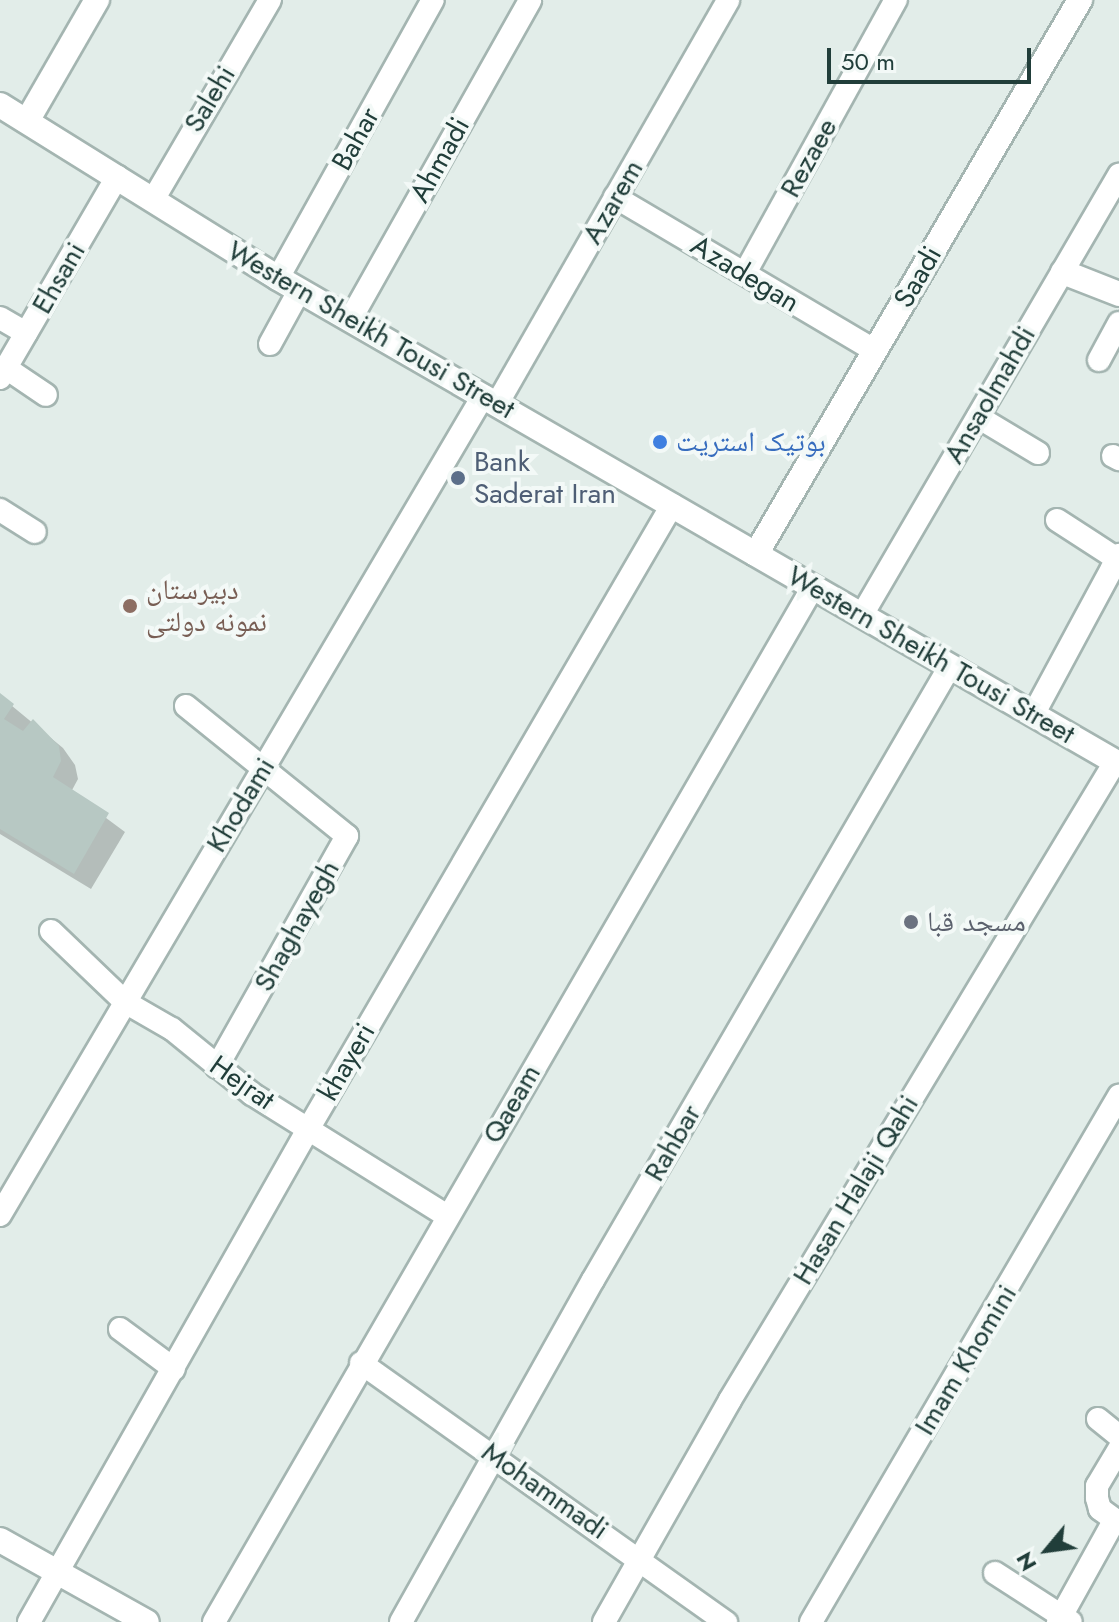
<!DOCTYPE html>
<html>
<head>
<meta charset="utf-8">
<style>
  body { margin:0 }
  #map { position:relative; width:1119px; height:1622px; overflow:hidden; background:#e2ede9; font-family:Jost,"Noto Naskh Arabic",sans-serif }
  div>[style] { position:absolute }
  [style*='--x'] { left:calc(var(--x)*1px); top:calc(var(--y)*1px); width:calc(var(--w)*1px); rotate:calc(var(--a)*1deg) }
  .shadow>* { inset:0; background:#0003 }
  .building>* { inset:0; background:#b7c8c3 }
  .roads { filter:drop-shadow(2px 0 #a4b5b1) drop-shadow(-2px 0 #a4b5b1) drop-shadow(0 2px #a4b5b1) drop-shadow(0 -2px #a4b5b1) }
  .street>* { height:22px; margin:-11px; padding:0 11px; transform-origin:11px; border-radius:11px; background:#fff }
  .secondary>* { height:24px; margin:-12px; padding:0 12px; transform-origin:12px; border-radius:12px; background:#fff }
  .dots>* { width:22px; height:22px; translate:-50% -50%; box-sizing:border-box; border:4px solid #f3f9f7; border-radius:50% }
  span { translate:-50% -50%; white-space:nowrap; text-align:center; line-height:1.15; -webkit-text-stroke:8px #f3f9f7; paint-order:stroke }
  .street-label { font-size:28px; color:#213e3a }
  .shop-label { font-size:28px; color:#366cbe }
  .left { translate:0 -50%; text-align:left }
  .service-label { font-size:28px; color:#4e5e75 }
  .education-label { font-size:28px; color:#785e54 }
  .worship-label { font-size:28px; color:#5b616d }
  .north { position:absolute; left:1007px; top:1510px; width:80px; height:80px; -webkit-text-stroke:6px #f3f9f7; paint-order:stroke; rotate:241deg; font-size:22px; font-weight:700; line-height:32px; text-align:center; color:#213e3a }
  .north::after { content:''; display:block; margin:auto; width:28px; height:36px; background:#213e3a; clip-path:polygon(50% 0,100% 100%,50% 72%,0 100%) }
  .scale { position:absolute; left:827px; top:48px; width:204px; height:36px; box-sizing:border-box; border:4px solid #213e3a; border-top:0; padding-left:10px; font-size:24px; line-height:28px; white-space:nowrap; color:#213e3a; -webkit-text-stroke:6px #f3f9f7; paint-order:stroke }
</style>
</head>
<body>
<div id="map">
  <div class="shadow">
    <i style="clip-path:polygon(0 696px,63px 748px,75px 765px,78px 779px,71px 792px,125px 832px,91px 889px,0 834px)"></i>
  </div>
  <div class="building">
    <i style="clip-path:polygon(0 693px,14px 704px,4px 719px,23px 731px,33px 719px,59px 746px,61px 761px,53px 777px,109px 813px,74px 874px,0 829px)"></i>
  </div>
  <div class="roads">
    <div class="street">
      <i style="--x:615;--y:197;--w:302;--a:30.6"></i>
      <i style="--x:153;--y:200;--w:232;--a:-59.7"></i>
      <i style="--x:745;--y:273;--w:312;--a:-61.1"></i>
      <i style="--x:278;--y:278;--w:318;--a:-60.9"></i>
      <i style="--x:0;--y:318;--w:30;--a:30"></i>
      <i style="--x:350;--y:320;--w:367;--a:-60.6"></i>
      <i style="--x:270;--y:344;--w:60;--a:-61.3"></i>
      <i style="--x:1099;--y:360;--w:42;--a:-61.6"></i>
      <i style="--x:6;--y:368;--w:48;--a:34"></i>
      <i style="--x:0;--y:378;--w:233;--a:-59.8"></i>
      <i style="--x:497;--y:404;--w:465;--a:-60.2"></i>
      <i style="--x:978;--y:417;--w:70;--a:31"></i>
      <i style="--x:1113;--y:456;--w:7;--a:27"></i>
      <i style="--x:0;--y:510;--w:41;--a:32.2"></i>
      <i style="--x:1057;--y:520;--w:72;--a:33"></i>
      <i style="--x:862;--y:615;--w:510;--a:-59.71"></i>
      <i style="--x:186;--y:706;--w:207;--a:38.9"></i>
      <i style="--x:347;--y:836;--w:265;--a:119.4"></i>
      <i style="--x:1033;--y:715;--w:182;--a:-61.7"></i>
      <i style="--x:51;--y:931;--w:103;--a:43.8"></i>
      <i style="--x:125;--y:1002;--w:54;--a:29.9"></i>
      <i style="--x:172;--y:1029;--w:103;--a:39.1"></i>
      <i style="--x:252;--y:1094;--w:230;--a:32"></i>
      <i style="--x:0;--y:1215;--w:951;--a:-59.47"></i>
      <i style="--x:120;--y:1329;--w:67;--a:36.5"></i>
      <i style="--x:361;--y:1363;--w:448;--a:35.4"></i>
      <i style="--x:1098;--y:1419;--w:27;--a:39"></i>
      <i style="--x:1119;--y:1449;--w:43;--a:120.7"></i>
      <i style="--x:1097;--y:1486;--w:12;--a:90"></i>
      <i style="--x:1097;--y:1498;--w:11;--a:75"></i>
      <i style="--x:1100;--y:1509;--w:24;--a:36"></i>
      <i style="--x:995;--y:1573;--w:90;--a:32.8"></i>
      <i style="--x:29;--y:1622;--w:570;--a:-60.47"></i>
      <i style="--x:310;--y:1126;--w:719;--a:-59.76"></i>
      <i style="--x:214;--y:1622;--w:1196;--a:-59.94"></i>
      <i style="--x:401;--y:1622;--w:392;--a:-60.7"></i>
      <i style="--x:593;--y:1280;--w:710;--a:-59.82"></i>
      <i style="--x:604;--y:1622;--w:255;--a:-60.4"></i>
      <i style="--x:730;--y:1400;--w:745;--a:-58.89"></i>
      <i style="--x:811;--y:1622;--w:610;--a:-59.65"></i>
      <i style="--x:1058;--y:1622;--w:115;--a:-61"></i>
    </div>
    <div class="secondary">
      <i style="--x:0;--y:105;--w:327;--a:31.9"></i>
      <i style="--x:278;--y:278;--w:971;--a:30.02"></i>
      <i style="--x:27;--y:121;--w:140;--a:-60"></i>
      <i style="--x:1063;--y:272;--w:60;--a:21.4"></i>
      <i style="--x:756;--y:554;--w:642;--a:-59.68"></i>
      <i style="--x:0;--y:1540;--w:168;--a:29.2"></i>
    </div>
  </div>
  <div class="dots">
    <i style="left:660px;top:442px;background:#3f7fe0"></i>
    <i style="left:458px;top:478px;background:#5c6f8a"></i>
    <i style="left:130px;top:606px;background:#8d6e63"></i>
    <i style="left:911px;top:922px;background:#6b7280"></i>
  </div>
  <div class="street-label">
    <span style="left:210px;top:99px;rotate:-59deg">Salehi</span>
    <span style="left:356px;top:139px;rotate:-61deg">Bahar</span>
    <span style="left:809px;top:158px;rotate:-61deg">Rezaee</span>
    <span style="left:440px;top:160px;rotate:-61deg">Ahmadi</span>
    <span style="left:613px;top:202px;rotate:-60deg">Azarem</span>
    <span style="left:745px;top:274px;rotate:31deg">Azadegan</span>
    <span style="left:918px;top:277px;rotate:-60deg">Saadi</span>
    <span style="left:59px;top:278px;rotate:-60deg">Ehsani</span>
    <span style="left:371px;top:330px;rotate:30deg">Western Sheikh Tousi Street</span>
    <span style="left:990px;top:395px;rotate:-60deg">Ansaolmahdi</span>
    <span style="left:931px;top:655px;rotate:30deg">Western Sheikh Tousi Street</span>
    <span style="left:241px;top:805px;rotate:-59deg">Khodami</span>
    <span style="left:297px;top:926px;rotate:-61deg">Shaghayegh</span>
    <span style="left:347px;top:1062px;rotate:-60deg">khayeri</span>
    <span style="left:242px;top:1083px;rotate:35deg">Hejrat</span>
    <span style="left:512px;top:1104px;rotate:-60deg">Qaeam</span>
    <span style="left:673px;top:1143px;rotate:-60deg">Rahbar</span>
    <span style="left:856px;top:1190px;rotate:-59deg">Hasan Halaji Qahi</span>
    <span style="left:966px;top:1360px;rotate:-59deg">Imam Khomini</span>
    <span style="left:545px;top:1491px;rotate:35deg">Mohammadi</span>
  </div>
  <div class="shop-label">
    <span class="left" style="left:676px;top:442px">بوتیک استریت</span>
  </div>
  <div class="service-label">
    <span class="left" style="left:474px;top:478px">Bank<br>Saderat Iran</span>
  </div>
  <div class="education-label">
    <span class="left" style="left:146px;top:606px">دبیرستان<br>نمونه دولتی</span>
  </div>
  <div class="worship-label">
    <span class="left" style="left:927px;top:922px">مسجد قبا</span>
  </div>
  <div class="north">N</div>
  <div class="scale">50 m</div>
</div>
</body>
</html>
